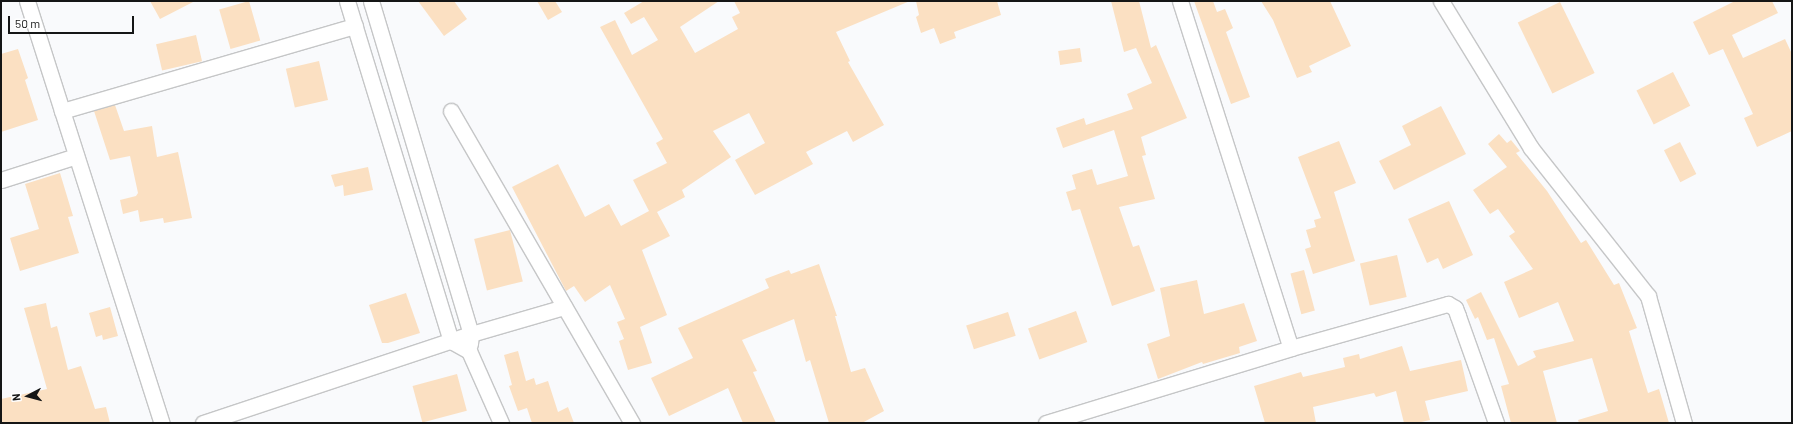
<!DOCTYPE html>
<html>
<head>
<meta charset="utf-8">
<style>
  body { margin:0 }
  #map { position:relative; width:1793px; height:424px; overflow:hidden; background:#f9fafc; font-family:Barlow,sans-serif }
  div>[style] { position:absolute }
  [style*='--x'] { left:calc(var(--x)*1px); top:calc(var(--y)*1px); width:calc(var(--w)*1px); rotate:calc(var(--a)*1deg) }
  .building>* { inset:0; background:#fbe0c2; transform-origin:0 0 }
  .roads { filter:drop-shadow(1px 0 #c5c6c7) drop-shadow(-1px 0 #c5c6c7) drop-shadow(0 1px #c5c6c7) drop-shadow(0 -1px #c5c6c7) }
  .minor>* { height:15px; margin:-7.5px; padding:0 7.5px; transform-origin:7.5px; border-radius:7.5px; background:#fff }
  span { translate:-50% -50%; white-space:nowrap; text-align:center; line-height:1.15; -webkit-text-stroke:3.5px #fff; paint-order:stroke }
  .frame { position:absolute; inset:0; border:2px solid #151616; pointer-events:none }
  .north { position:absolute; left:8px; top:376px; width:40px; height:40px; -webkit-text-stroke:3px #fff; paint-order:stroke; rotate:264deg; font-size:11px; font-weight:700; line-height:16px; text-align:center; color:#151616 }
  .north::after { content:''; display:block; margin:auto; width:14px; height:18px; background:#151616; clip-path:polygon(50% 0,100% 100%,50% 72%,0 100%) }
  .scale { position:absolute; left:8px; top:16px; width:126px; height:18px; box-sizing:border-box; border:2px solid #151616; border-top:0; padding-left:5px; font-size:12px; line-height:14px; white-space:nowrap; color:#151616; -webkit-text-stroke:3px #fff; paint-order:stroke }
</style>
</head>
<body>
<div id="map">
  <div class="building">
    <i style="clip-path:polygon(150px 1px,195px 1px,160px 19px)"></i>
    <i style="left:249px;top:1px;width:41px;height:31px;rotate:74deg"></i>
    <i style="clip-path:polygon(418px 1px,454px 1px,467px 19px,444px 36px)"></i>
    <i style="clip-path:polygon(537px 1px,555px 1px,562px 12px,548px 20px)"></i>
    <i style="clip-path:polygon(644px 1px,719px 1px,680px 27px,695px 53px,738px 29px,732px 17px,740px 13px,734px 1px,910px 1px,836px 32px,850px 61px,848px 62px,884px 125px,853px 142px,847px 131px,806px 152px,813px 164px,755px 195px,735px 160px,765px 143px,749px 113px,713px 131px,731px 157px,682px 190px,685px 197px,657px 212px,670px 236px,642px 250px,667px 315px,640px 327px,652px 363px,628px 370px,619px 341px,624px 339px,617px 322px,625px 319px,610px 285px,585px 302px,574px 286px,566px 291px,512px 187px,558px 164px,585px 217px,609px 204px,621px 226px,649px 211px,633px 180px,667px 163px,656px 143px,663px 139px,600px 27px,615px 20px,632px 55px,658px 40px,644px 17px,631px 24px,624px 13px)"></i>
    <i style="clip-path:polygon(916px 1px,997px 1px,1001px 15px,954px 32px,956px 38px,940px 44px,934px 28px,921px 33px,916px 17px,919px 15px)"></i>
    <i style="clip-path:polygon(1111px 1px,1139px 1px,1151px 48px,1156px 45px,1187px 118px,1141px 137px,1146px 155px,1142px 156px,1155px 199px,1119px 207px,1133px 247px,1139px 245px,1155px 291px,1112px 306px,1080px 209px,1072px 211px,1066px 192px,1076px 189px,1072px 175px,1092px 169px,1097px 185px,1128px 176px,1114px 130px,1063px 148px,1056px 128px,1084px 118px,1086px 125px,1133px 109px,1127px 94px,1152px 83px,1136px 48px,1124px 52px)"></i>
    <i style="clip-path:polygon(1194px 1px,1213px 1px,1217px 12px,1225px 9px,1233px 28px,1226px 32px,1250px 97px,1231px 104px)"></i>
    <i style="clip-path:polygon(1261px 1px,1330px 1px,1351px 46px,1309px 66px,1312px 72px,1297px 78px,1273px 20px)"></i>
    <i style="clip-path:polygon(1735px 1px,1772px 1px,1778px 13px,1732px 35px,1743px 58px,1785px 39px,1792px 54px,1792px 131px,1757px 147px,1744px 118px,1753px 114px,1723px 49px,1709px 55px,1693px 22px)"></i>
    <i style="left:1560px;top:2px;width:79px;height:47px;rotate:64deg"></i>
    <i style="left:196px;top:35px;width:27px;height:41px;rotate:77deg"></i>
    <i style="left:1080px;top:48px;width:14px;height:22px;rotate:82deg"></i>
    <i style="clip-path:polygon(18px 49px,28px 78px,25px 80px,38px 120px,1px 132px,1px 54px)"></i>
    <i style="left:319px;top:61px;width:40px;height:34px;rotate:77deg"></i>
    <i style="left:1673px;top:72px;width:38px;height:41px;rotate:63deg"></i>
    <i style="clip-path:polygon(115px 105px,124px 131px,152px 126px,157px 157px,178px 152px,192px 218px,164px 223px,163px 218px,140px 222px,138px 210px,123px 214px,120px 200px,136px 196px,138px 193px,130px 156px,110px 160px,94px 111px)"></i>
    <i style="clip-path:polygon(1441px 106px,1466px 154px,1394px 190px,1379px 161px,1411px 145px,1402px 126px)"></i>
    <i style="clip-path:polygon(1499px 134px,1507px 143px,1511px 140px,1520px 151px,1516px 153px,1547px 191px,1581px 243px,1586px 240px,1614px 285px,1619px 283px,1637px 328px,1629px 331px,1648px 393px,1659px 389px,1669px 423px,1579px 423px,1578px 420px,1608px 411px,1592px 358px,1543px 371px,1557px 423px,1511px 423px,1501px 386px,1509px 384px,1494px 338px,1487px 340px,1478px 317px,1475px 319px,1466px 300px,1481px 292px,1518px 366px,1536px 357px,1533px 351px,1574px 341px,1558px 302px,1519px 318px,1504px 282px,1533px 269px,1509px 236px,1515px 232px,1498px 209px,1490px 214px,1473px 190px,1507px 167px,1488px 144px)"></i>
    <i style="clip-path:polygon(1339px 141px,1356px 183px,1334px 192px,1355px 261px,1313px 274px,1305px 249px,1311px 247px,1306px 230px,1316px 227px,1314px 220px,1321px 218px,1298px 157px)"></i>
    <i style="left:1680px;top:142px;width:36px;height:18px;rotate:63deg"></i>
    <i style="clip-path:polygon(368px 167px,373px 190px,344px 196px,343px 185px,335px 187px,331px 175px)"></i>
    <i style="clip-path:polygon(60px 173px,73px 216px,68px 217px,79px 253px,20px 271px,10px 238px,39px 229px,25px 184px)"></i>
    <i style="clip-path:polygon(1449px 201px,1473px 255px,1443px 269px,1438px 258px,1427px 263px,1408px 219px)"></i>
    <i style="left:510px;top:230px;width:53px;height:37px;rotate:76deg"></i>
    <i style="left:1397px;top:255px;width:43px;height:38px;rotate:77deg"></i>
    <i style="clip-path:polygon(819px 264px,837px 316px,835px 316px,851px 372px,865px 368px,884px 411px,862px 423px,829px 423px,810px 360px,806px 362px,794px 319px,742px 340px,757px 371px,753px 372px,776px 423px,743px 423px,728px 388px,669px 416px,651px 378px,693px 358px,678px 328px,769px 288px,765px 279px,789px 270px,791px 274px)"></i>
    <i style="left:1304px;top:270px;width:42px;height:14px;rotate:75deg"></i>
    <i style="clip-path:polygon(1197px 280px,1204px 314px,1244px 303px,1257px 341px,1239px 347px,1240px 353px,1203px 364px,1202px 362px,1158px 379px,1147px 344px,1170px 336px,1160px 288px)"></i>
    <i style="clip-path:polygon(406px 293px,420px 333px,388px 343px,382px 343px,369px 305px)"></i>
    <i style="clip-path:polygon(46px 303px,51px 328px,57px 326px,68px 370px,81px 366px,95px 409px,106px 407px,110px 423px,1px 423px,1px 399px,47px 389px,24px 308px)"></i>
    <i style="clip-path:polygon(110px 307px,118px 336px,103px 340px,102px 335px,96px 337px,89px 313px)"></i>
    <i style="left:1076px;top:311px;width:33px;height:51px;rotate:70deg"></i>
    <i style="left:1008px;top:312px;width:25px;height:44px;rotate:72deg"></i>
    <i style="clip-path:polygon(1402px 346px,1410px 371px,1461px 360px,1468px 391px,1425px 401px,1430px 420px,1417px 423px,1404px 423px,1396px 391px,1376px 397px,1374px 393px,1313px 407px,1316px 423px,1265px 423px,1254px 386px,1301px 372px,1303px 377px,1345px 367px,1343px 358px,1359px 354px,1360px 359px)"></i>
    <i style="clip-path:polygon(518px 351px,526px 381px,534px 378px,536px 385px,548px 381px,558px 412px,568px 407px,574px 423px,532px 423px,527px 408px,518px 411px,509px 386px,512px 385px,504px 355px)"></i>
    <i style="left:457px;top:374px;width:38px;height:46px;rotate:75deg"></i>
  </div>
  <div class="roads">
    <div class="minor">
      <i style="--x:27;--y:1;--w:443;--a:72.3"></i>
      <i style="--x:347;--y:1;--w:356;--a:73"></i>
      <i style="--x:451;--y:341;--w:21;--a:29"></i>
      <i style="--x:469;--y:351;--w:79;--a:66"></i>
      <i style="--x:371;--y:1;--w:348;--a:73.3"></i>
      <i style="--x:471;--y:334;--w:10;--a:96"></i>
      <i style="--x:1180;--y:1;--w:364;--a:72.3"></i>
      <i style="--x:1441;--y:1;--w:172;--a:58.5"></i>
      <i style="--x:1531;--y:148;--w:189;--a:51.7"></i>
      <i style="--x:1648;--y:296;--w:132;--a:74.2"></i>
      <i style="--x:62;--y:111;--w:305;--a:-16.2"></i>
      <i style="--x:451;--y:111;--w:361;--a:59.9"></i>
      <i style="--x:1;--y:180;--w:79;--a:-17.7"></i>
      <i style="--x:203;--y:423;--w:282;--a:-18.4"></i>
      <i style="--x:471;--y:334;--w:97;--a:-16.2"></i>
      <i style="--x:1046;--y:423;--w:256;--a:-17"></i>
      <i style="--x:1291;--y:348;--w:163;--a:-15.7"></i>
      <i style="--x:1448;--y:304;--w:8;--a:30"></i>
      <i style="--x:1455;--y:308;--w:9;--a:69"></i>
      <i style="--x:1458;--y:316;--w:114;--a:70.4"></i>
    </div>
  </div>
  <div class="frame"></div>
  <div class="north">N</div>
  <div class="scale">50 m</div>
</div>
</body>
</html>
